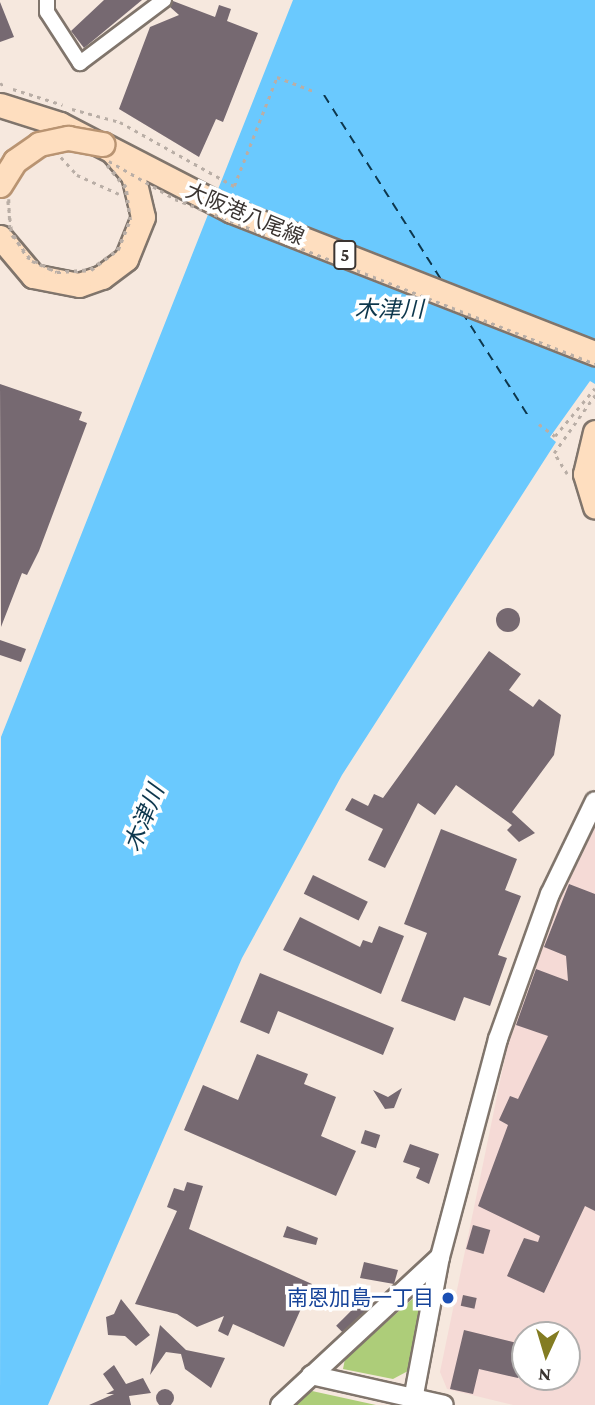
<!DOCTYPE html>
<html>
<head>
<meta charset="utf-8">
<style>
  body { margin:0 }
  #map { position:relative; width:595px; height:1405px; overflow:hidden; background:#f6e8de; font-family:"Crimson Pro","Noto Sans JP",serif }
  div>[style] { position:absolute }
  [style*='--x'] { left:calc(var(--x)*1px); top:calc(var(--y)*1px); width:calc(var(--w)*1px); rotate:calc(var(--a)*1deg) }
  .industrial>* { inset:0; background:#f5dad6 }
  .green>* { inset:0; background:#adcd79 }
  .water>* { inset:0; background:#6ac9fe }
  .ferry>* { height:2px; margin-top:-1px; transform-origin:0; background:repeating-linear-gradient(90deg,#0d374d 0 9px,transparent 0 16px) }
  .building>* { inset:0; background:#766971; transform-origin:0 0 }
  .round { border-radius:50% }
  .path>* { height:2.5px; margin-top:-1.25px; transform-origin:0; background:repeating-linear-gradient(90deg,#b9aea6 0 3.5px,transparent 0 8.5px) }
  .roads { filter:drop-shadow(2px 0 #80756c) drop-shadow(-2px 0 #80756c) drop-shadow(0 2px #80756c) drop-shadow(0 -2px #80756c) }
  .minor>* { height:14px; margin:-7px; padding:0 7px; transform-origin:7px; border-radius:7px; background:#fff }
  .tertiary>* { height:18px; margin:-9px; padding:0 9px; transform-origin:9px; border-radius:9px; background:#fff }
  .primary>* { height:23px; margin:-11.5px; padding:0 11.5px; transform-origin:11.5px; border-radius:11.5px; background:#fedebf }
  .path-bridge>* { height:2.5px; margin-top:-1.25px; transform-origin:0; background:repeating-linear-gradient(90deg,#b9aea6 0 3.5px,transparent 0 8.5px) }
  .bridges { filter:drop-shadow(2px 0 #b99472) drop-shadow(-2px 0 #b99472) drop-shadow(0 2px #b99472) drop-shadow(0 -2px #b99472) }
  .primary-bridge>* { height:23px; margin:-11.5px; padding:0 11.5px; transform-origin:11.5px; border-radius:11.5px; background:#fedebf }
  .dots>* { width:19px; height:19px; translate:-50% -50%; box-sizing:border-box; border:4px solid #fff; border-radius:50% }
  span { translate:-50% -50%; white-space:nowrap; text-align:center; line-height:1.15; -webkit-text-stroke:7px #fff; paint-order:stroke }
  .shield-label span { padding:2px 5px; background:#fff; border:2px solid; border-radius:5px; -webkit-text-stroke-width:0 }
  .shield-label { font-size:19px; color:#3a3431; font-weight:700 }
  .street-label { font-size:21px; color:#3a3431 }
  .transit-label { font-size:21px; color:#164399 }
  .right { translate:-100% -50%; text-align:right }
  .water-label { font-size:23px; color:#0d374d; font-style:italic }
  .north { position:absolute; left:511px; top:1321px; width:70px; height:70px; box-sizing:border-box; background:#fff; border:2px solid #b0aead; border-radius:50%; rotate:184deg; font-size:19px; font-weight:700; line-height:28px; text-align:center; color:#3a3431 }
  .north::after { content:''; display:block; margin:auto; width:24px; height:32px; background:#837c22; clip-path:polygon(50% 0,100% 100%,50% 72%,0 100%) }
</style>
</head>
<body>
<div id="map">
  <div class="industrial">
    <i style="clip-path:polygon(evenodd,595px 822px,595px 1405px,513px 1405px,447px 1389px,440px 1372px,509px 1038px,565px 878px,595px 822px,525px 1335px,567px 1335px,567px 1377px,525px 1377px,525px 1335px)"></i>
  </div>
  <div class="green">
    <i style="clip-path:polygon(418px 1294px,424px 1305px,408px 1371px,393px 1379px,343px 1369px,345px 1359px)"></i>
    <i style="clip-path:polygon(312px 1391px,376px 1405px,290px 1405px)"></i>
  </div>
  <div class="water">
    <i style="clip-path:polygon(293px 0,595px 0,595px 384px,590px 381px,550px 437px,556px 442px,342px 775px,242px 958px,48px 1405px,0 1405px,1px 737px)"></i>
  </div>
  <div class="ferry">
    <i style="--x:324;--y:95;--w:220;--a:57.6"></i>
    <i style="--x:462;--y:312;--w:125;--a:57.5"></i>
  </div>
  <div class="building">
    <i style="clip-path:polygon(104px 0,142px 0,84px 48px,71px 31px)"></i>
    <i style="clip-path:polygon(173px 1px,215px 17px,219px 5px,231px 9px,227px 21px,258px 33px,223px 122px,216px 119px,199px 157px,119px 109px,150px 27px,179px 15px,170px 7px)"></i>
    <i style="clip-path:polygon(0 2px,14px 37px,0 42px)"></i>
    <i style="clip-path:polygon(0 384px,82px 412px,79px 420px,87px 423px,39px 551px,27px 575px,22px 573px,1px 627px)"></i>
    <i class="round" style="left:496px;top:608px;width:24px;height:24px"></i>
    <i style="clip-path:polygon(0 640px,26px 649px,21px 662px,0 655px)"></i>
    <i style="clip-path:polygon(489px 651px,521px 674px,509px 690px,533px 707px,539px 699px,561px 715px,554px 755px,512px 812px,535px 833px,519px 842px,507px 830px,512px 825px,456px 785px,435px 815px,418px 803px,385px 868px,368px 860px,383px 829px,345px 810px,352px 798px,368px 806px,374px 794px,383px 798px)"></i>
    <i style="clip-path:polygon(441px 829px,517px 859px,505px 890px,521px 896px,498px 955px,507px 958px,490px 1006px,464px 997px,455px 1021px,401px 1001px,427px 933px,404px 924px)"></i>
    <i style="left:313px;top:875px;width:61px;height:21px;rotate:26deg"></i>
    <i style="clip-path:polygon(569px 884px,595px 894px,595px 1211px,585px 1206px,544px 1293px,507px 1276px,524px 1238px,538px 1242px,540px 1236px,478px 1206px,508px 1125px,499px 1120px,510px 1096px,518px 1099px,548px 1036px,516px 1025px,536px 969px,568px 981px,566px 956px,544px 947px)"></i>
    <i style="clip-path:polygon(300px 917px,360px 947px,363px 940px,372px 943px,379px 926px,404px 936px,381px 994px,283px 950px)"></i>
    <i style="clip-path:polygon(260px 973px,394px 1028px,383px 1055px,278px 1011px,269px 1034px,240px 1022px)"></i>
    <i style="clip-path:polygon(257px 1054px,308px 1074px,304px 1084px,336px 1097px,321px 1136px,356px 1151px,336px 1196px,184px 1130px,203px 1085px,238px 1100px)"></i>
    <i style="clip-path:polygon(402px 1088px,394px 1108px,385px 1109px,373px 1090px,388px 1097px)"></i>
    <i style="left:365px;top:1130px;width:16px;height:14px;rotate:18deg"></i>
    <i style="clip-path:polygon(410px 1144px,439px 1154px,429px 1184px,416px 1178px,420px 1168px,403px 1162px)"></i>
    <i style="clip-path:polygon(187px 1182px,203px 1186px,189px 1229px,312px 1284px,284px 1347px,233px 1324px,228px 1336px,218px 1331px,224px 1316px,197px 1327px,177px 1314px,135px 1304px,177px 1211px,167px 1207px,174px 1188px,184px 1191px)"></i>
    <i style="left:473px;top:1225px;width:18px;height:25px;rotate:16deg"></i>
    <i style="clip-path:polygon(287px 1226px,318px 1238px,316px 1245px,283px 1237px)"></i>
    <i style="clip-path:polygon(364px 1262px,398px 1270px,394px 1284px,360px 1278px)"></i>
    <i style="left:463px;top:1295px;width:14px;height:11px;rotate:12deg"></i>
    <i style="clip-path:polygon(121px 1299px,150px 1335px,136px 1346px,125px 1336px,108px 1335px,106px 1317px,114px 1314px)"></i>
    <i style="left:363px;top:1299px;width:10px;height:38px;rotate:45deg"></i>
    <i style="clip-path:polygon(160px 1325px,186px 1350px,225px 1358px,211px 1388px,185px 1369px,181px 1354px,166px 1352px,150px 1375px)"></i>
    <i style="clip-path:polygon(464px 1330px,525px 1345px,525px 1369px,518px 1378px,479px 1369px,473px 1394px,450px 1389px)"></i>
    <i style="clip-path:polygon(114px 1365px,126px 1384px,143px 1378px,151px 1393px,129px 1396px,131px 1405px,89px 1405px,114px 1394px,106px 1394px,114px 1390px,103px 1374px)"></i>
    <i class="round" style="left:156px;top:1389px;width:18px;height:18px"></i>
  </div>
  <div class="path">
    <i style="--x:0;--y:83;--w:7;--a:34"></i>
    <i style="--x:13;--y:89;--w:52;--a:17.7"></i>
    <i style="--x:72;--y:109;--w:50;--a:15.2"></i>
    <i style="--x:120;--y:122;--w:131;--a:29.3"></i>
    <i style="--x:234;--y:186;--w:117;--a:-68.5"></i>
    <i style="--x:277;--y:77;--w:40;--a:21"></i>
    <i style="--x:61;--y:157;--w:24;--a:48"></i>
    <i style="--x:77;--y:175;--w:46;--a:24.3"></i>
    <i style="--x:539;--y:424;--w:20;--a:37"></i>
    <i style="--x:555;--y:436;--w:62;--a:-50.2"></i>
    <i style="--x:567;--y:474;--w:25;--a:-122"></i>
    <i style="--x:554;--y:453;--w:71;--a:-54.7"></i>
  </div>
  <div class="roads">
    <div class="minor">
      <i style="--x:47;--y:0;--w:12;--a:90"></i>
      <i style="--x:47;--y:12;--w:61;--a:57.1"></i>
      <i style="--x:80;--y:63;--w:105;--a:-36.9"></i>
    </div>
    <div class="tertiary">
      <i style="--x:311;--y:1375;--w:136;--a:12.7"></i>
      <i style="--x:280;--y:1405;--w:218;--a:-42.8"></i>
      <i style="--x:412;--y:1405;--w:151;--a:-79.3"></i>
      <i style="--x:440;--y:1257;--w:226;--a:-75.1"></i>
      <i style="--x:498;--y:1039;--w:154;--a:-70.3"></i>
      <i style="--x:550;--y:894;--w:103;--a:-64.2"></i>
    </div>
    <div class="primary">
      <i style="--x:0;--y:105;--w:63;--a:17.6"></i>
      <i style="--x:60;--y:124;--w:59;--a:27.4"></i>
      <i style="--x:112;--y:151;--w:32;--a:49"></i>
      <i style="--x:133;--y:175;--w:43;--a:76.6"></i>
      <i style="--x:143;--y:217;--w:45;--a:112"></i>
      <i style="--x:126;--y:259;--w:30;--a:143"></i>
      <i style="--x:102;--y:277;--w:24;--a:161"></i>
      <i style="--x:79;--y:285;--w:47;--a:-168.9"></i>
      <i style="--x:33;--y:276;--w:51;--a:-130.2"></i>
      <i style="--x:102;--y:144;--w:146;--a:27.3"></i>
      <i style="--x:232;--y:211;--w:390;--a:21.4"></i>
      <i style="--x:595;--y:432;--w:43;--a:103.4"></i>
      <i style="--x:585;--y:474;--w:34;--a:73"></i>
    </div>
  </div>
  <div class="path-bridge">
    <i style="--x:109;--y:161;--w:76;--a:29.9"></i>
    <i style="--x:175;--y:199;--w:451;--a:21.4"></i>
    <i style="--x:9;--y:199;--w:29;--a:88"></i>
    <i style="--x:10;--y:228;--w:34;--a:60"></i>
    <i style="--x:27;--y:257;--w:34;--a:27"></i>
    <i style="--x:57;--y:272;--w:33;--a:-5"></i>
    <i style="--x:90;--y:269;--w:33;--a:-35"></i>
    <i style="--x:117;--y:250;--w:33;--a:-67"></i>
    <i style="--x:130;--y:220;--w:32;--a:-99"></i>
    <i style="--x:125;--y:188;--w:32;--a:-129"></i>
    <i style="--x:8;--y:201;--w:34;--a:83"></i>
    <i style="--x:12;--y:235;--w:33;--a:52"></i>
    <i style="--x:32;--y:261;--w:27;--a:24"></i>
    <i style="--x:57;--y:272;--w:34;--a:-3"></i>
    <i style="--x:91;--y:270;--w:34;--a:-37"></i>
    <i style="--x:118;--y:250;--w:32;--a:-68"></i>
    <i style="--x:130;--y:220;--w:33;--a:-97"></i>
    <i style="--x:126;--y:187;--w:33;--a:-130"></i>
  </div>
  <div class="bridges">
    <div class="primary-bridge">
      <i style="--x:0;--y:185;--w:28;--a:-58"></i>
      <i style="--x:15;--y:161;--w:29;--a:-35"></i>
      <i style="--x:39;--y:144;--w:30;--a:-12"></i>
      <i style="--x:68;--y:138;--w:35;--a:10"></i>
    </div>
  </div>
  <div class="dots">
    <i style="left:448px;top:1298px;background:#1a4fb4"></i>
  </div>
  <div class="shield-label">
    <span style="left:345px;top:255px">5</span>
  </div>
  <div class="street-label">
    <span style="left:245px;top:214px;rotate:23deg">大阪港八尾線</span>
  </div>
  <div class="transit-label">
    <span class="right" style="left:434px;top:1298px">南恩加島一丁目</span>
  </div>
  <div class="water-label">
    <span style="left:389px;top:309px">木津川</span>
    <span style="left:144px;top:818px;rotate:-68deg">木津川</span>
  </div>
  <div class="north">N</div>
</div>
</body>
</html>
